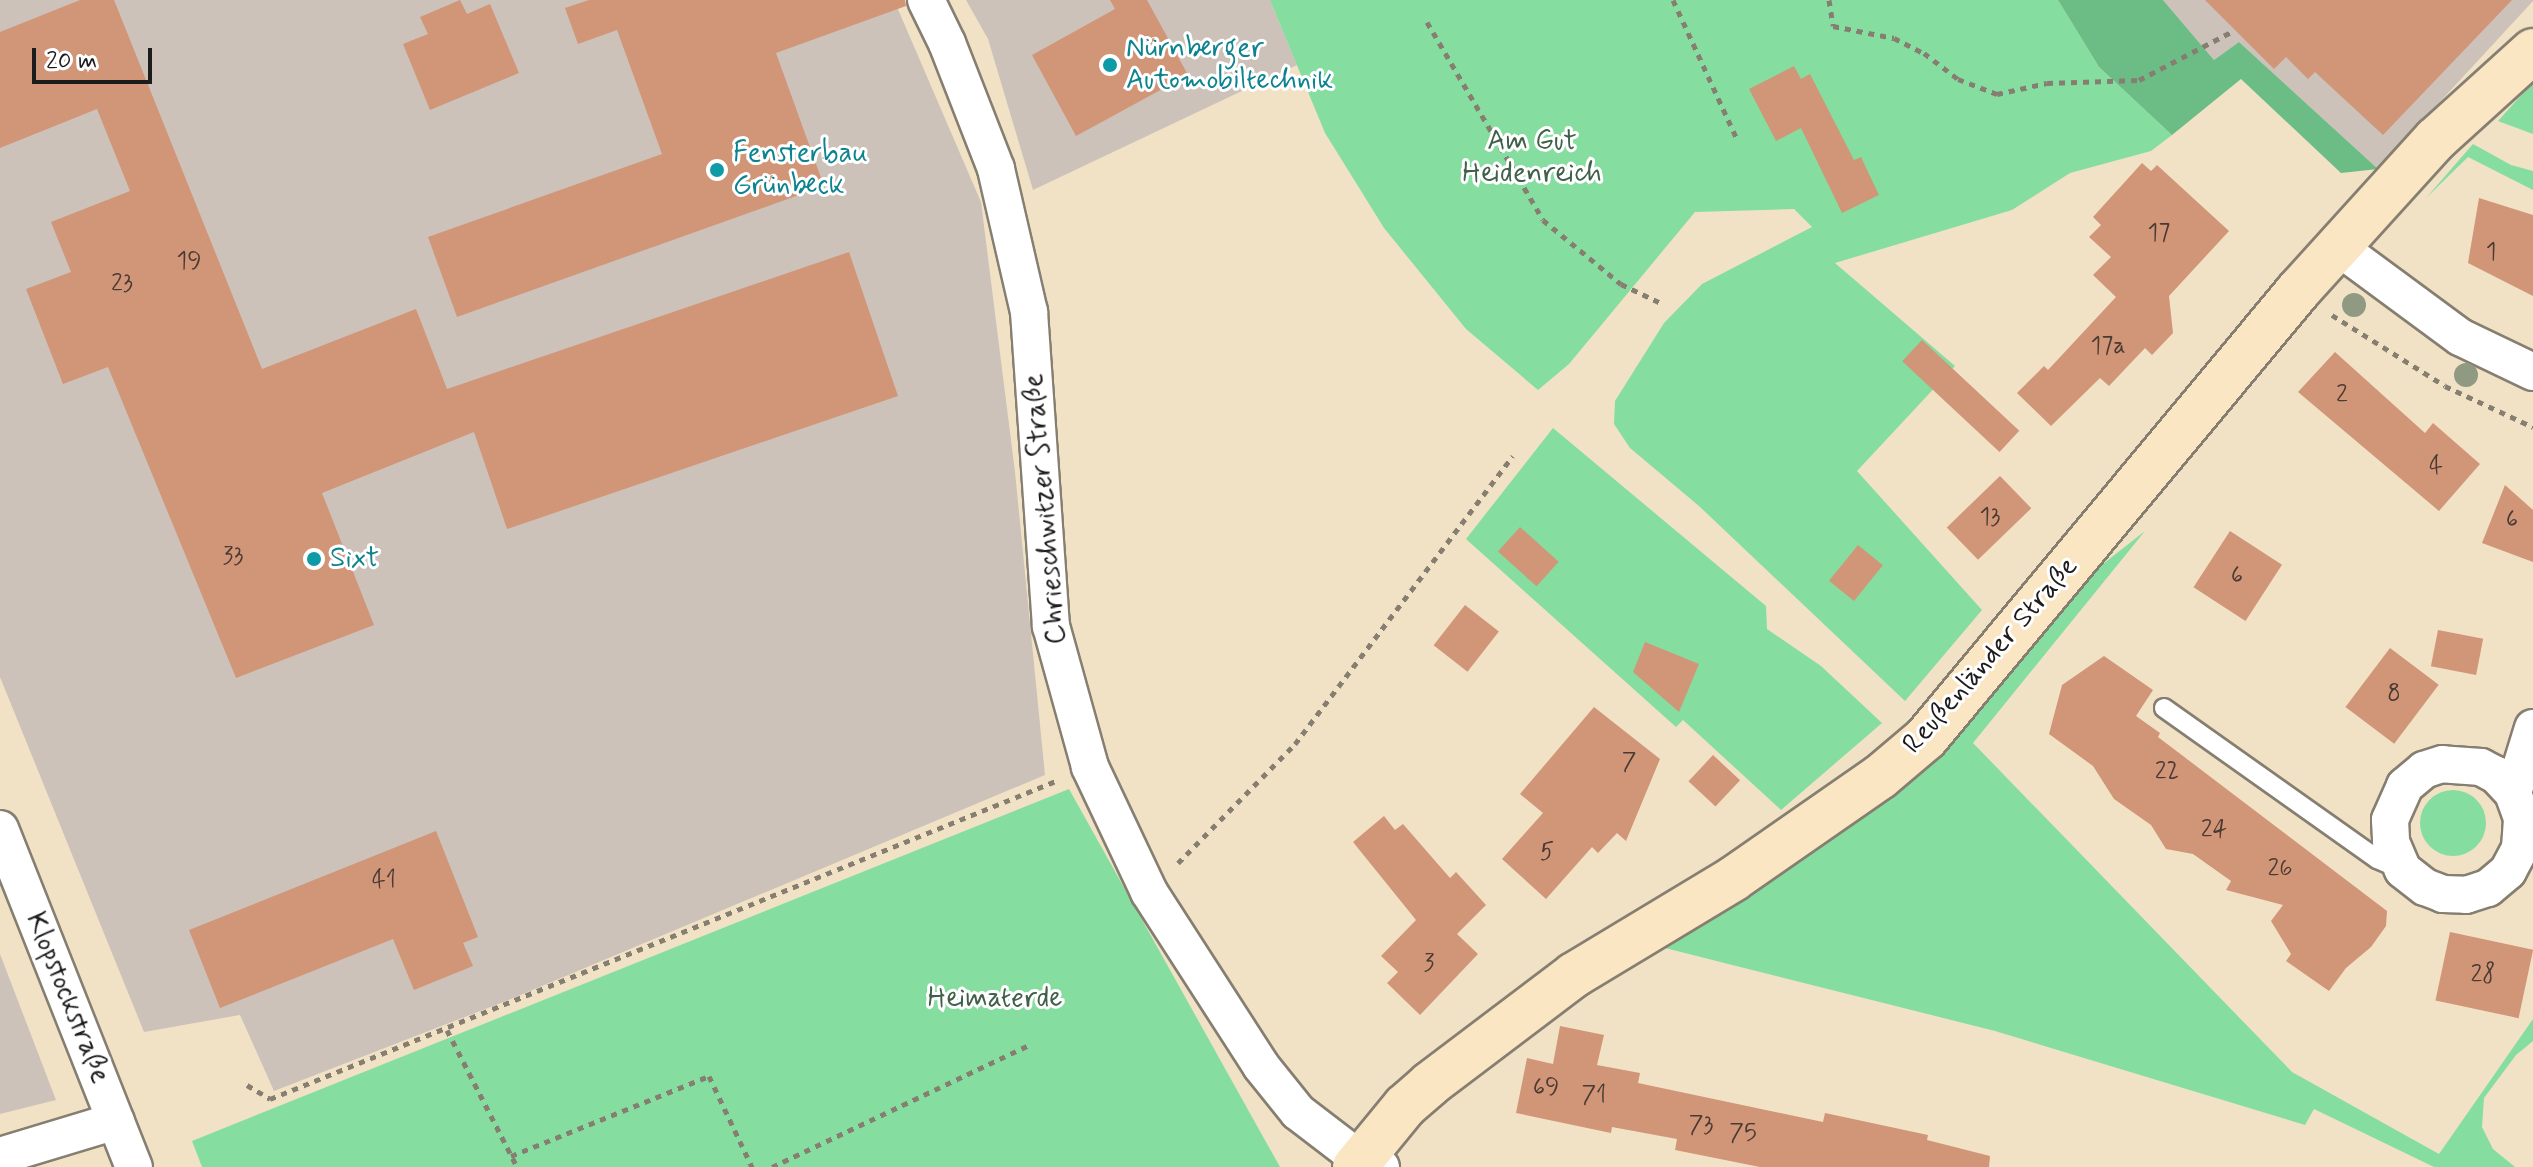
<!DOCTYPE html>
<html>
<head>
<meta charset="utf-8">
<style>
  body { margin:0 }
  #map { position:relative; width:2533px; height:1167px; overflow:hidden; background:#f1e2c6; font-family:Mynerve,sans-serif }
  div>[style] { position:absolute }
  [style*='--x'] { left:calc(var(--x)*1px); top:calc(var(--y)*1px); width:calc(var(--w)*1px); rotate:calc(var(--a)*1deg) }
  .industrial>* { inset:0; background:#cdc2b9 }
  .green>* { inset:0; background:#86dda0 }
  .round { border-radius:50% }
  .forest>* { inset:0; background:#6cbc86 }
  .building>* { inset:0; background:#d19578; transform-origin:0 0 }
  .path>* { height:5px; margin-top:-2.5px; transform-origin:0; background:repeating-linear-gradient(90deg,#867f71 0 6px,transparent 0 12px) }
  .roads { filter:drop-shadow(2px 0 #867f71) drop-shadow(-2px 0 #867f71) drop-shadow(0 2px #867f71) drop-shadow(0 -2px #867f71) }
  .lane>* { height:18px; margin:-9px; padding:0 9px; transform-origin:9px; border-radius:9px; background:#fff }
  .street>* { height:36px; margin:-18px; padding:0 18px; transform-origin:18px; border-radius:18px; background:#fff }
  .secondary>* { height:44px; margin:-22px; padding:0 22px; transform-origin:22px; border-radius:22px; background:#fbe6c4 }
  .trees>* { width:24px; height:24px; margin:-12px; border-radius:50%; background:#909a82 }
  .dots>* { width:22px; height:22px; translate:-50% -50%; box-sizing:border-box; border:4px solid #fff; border-radius:50% }
  span { translate:-50% -50%; white-space:nowrap; text-align:center; line-height:1.15; -webkit-text-stroke:6px #fff; paint-order:stroke }
  .number-label { font-size:24px; color:#493a33 }
  .number-label span { -webkit-text-stroke-width:0 }
  .culture-label { font-size:28px; color:#0d838f }
  .left { translate:0 -50%; text-align:left }
  .park-label { font-size:28px; color:#41604a }
  .street-label { font-size:28px; color:#1c1c1c }
  .scale { position:absolute; left:32px; top:48px; width:120px; height:36px; box-sizing:border-box; border:4px solid #1c1c1c; border-top:0; padding-left:10px; font-size:24px; line-height:28px; white-space:nowrap; color:#1c1c1c; -webkit-text-stroke:6px #fff; paint-order:stroke }
</style>
</head>
<body>
<div id="map">
  <div class="industrial">
    <i style="clip-path:polygon(0 0,894px 0,981px 202px,1015px 472px,1045px 775px,511px 999px,274px 1091px,240px 1015px,144px 1032px,0 677px)"></i>
    <i style="clip-path:polygon(966px 0,1270px 0,1297px 65px,1033px 190px,988px 39px)"></i>
    <i style="clip-path:polygon(2163px 0,2533px 0,2533px 1px,2378px 169px,2239px 42px,2214px 60px)"></i>
    <i style="clip-path:polygon(0 954px,56px 1100px,0 1114px)"></i>
  </div>
  <div class="green">
    <i style="clip-path:polygon(1270px 0,2058px 0,2099px 67px,2172px 135px,2151px 151px,2070px 173px,2012px 210px,1835px 263px,1955px 366px,1857px 471px,1982px 610px,1905px 701px,1699px 506px,1630px 448px,1614px 424px,1615px 401px,1664px 323px,1702px 284px,1812px 227px,1794px 209px,1695px 212px,1569px 364px,1538px 390px,1466px 329px,1384px 228px,1325px 133px)"></i>
    <i style="clip-path:polygon(2533px 82px,2533px 134px,2498px 121px)"></i>
    <i style="clip-path:polygon(2473px 144px,2511px 165px,2533px 171px,2533px 190px,2468px 157px,2426px 198px)"></i>
    <i style="clip-path:polygon(1553px 428px,1766px 606px,1767px 629px,1821px 666px,1882px 723px,1781px 810px,1683px 720px,1676px 727px,1466px 539px)"></i>
    <i style="clip-path:polygon(2145px 531px,1973px 743px,2292px 1072px,2439px 1154px,2533px 1019px,2533px 1041px,2516px 1055px,2484px 1098px,2482px 1127px,2493px 1149px,2515px 1167px,2434px 1167px,2314px 1109px,2305px 1125px,1995px 1031px,1661px 947px,1791px 867px,1897px 786px,2094px 571px)"></i>
    <i style="clip-path:polygon(1069px 789px,1280px 1167px,202px 1167px,192px 1141px)"></i>
    <i class="round" style="left:2420px;top:790px;width:66px;height:66px"></i>
  </div>
  <div class="forest">
    <i style="clip-path:polygon(2058px 0,2163px 0,2214px 60px,2239px 42px,2378px 169px,2341px 173px,2241px 79px,2172px 135px,2099px 67px)"></i>
  </div>
  <div class="building">
    <i style="clip-path:polygon(80px 0,114px 0,262px 369px,416px 309px,447px 389px,849px 252px,898px 396px,507px 529px,474px 432px,322px 493px,374px 625px,236px 678px,108px 367px,63px 384px,26px 289px,71px 272px,51px 222px,130px 191px,97px 109px,0 148px,0 32px)"></i>
    <i style="clip-path:polygon(460px 0,467px 14px,490px 4px,519px 73px,430px 110px,403px 44px,428px 34px,420px 17px)"></i>
    <i style="clip-path:polygon(589px 0,905px 0,906px 6px,776px 53px,824px 186px,457px 317px,428px 237px,662px 154px,617px 30px,578px 44px,565px 8px)"></i>
    <i style="clip-path:polygon(1110px 0,1147px 0,1188px 75px,1076px 136px,1032px 55px,1115px 9px)"></i>
    <i style="clip-path:polygon(2205px 0,2512px 0,2383px 135px,2315px 72px,2308px 79px,2286px 57px,2274px 69px)"></i>
    <i style="clip-path:polygon(1794px 66px,1801px 79px,1810px 74px,1854px 160px,1861px 157px,1879px 195px,1842px 213px,1801px 128px,1776px 141px,1749px 89px)"></i>
    <i style="clip-path:polygon(2142px 163px,2151px 171px,2157px 165px,2229px 231px,2169px 296px,2173px 333px,2152px 355px,2145px 348px,2109px 386px,2100px 378px,2051px 426px,2017px 393px,2044px 366px,2048px 370px,2116px 297px,2093px 275px,2111px 257px,2089px 237px,2101px 225px,2093px 217px)"></i>
    <i style="clip-path:polygon(2479px 198px,2533px 215px,2533px 296px,2468px 263px)"></i>
    <i style="left:1922px;top:340px;width:133px;height:29px;rotate:43deg"></i>
    <i style="clip-path:polygon(2335px 352px,2425px 433px,2433px 423px,2480px 464px,2439px 511px,2298px 392px)"></i>
    <i style="left:2000px;top:476px;width:45px;height:74px;rotate:46deg"></i>
    <i style="clip-path:polygon(2505px 485px,2533px 510px,2533px 562px,2482px 543px)"></i>
    <i style="left:1520px;top:527px;width:52px;height:33px;rotate:42deg"></i>
    <i style="left:2230px;top:531px;width:62px;height:67px;rotate:33deg"></i>
    <i style="left:1858px;top:545px;width:32px;height:46px;rotate:39deg"></i>
    <i style="left:1465px;top:605px;width:43px;height:51px;rotate:38deg"></i>
    <i style="left:2438px;top:630px;width:46px;height:37px;rotate:11deg"></i>
    <i style="clip-path:polygon(1645px 642px,1699px 664px,1679px 712px,1633px 672px)"></i>
    <i style="left:2390px;top:648px;width:61px;height:74px;rotate:37deg"></i>
    <i style="clip-path:polygon(2104px 656px,2153px 690px,2136px 716px,2160px 733px,2158px 737px,2387px 911px,2386px 926px,2371px 947px,2346px 968px,2329px 991px,2286px 961px,2291px 954px,2271px 921px,2283px 905px,2226px 890px,2231px 881px,2193px 854px,2166px 849px,2151px 825px,2114px 799px,2093px 766px,2049px 734px,2062px 685px)"></i>
    <i style="clip-path:polygon(1594px 707px,1660px 759px,1626px 841px,1617px 833px,1598px 853px,1592px 847px,1546px 899px,1502px 859px,1543px 813px,1520px 794px)"></i>
    <i style="left:1713px;top:755px;width:37px;height:36px;rotate:43deg"></i>
    <i style="clip-path:polygon(1384px 816px,1395px 830px,1403px 824px,1450px 878px,1456px 872px,1486px 905px,1457px 934px,1478px 954px,1420px 1015px,1387px 983px,1398px 972px,1381px 956px,1416px 920px,1353px 842px)"></i>
    <i style="clip-path:polygon(436px 831px,478px 937px,463px 943px,473px 966px,414px 990px,393px 939px,220px 1008px,189px 930px)"></i>
    <i style="left:2450px;top:932px;width:85px;height:70px;rotate:12deg"></i>
    <i style="clip-path:polygon(1560px 1026px,1604px 1035px,1597px 1065px,1640px 1073px,1638px 1083px,1823px 1122px,1825px 1113px,1928px 1135px,1927px 1140px,1990px 1156px,1989px 1167px,1760px 1167px,1675px 1150px,1677px 1139px,1612px 1127px,1611px 1133px,1516px 1113px,1527px 1058px,1553px 1064px)"></i>
  </div>
  <div class="path">
    <i style="--x:1673;--y:0;--w:153;--a:65.3"></i>
    <i style="--x:1829;--y:0;--w:26;--a:81"></i>
    <i style="--x:1833;--y:26;--w:62;--a:11.1"></i>
    <i style="--x:1894;--y:38;--w:34;--a:27"></i>
    <i style="--x:1924;--y:53;--w:43;--a:37.4"></i>
    <i style="--x:1958;--y:79;--w:42;--a:21"></i>
    <i style="--x:1997;--y:94;--w:51;--a:-12.4"></i>
    <i style="--x:2047;--y:83;--w:92;--a:-1.9"></i>
    <i style="--x:2139;--y:80;--w:106;--a:-27.5"></i>
    <i style="--x:1427;--y:22;--w:229;--a:59.6"></i>
    <i style="--x:1543;--y:220;--w:101;--a:39.4"></i>
    <i style="--x:1621;--y:284;--w:47;--a:25.5"></i>
    <i style="--x:2332;--y:315;--w:133;--a:32.1"></i>
    <i style="--x:2445;--y:386;--w:97;--a:25"></i>
    <i style="--x:1178;--y:863;--w:167;--a:-45.5"></i>
    <i style="--x:1295;--y:744;--w:361;--a:-52.9"></i>
    <i style="--x:447;--y:1030;--w:154;--a:62.9"></i>
    <i style="--x:247;--y:1085;--w:27;--a:31"></i>
    <i style="--x:270;--y:1099;--w:848;--a:-22.03"></i>
    <i style="--x:511;--y:1156;--w:214;--a:-22"></i>
    <i style="--x:709;--y:1076;--w:101;--a:64.7"></i>
    <i style="--x:772;--y:1167;--w:284;--a:-25.4"></i>
  </div>
  <div class="roads">
    <div class="lane">
      <i style="--x:2164;--y:708;--w:261;--a:35.3"></i>
      <i style="--x:2377;--y:859;--w:26;--a:23"></i>
    </div>
    <div class="street">
      <i style="--x:926;--y:0;--w:48;--a:64"></i>
      <i style="--x:947;--y:43;--w:135;--a:68.7"></i>
      <i style="--x:996;--y:169;--w:147;--a:77"></i>
      <i style="--x:1029;--y:312;--w:315;--a:86"></i>
      <i style="--x:1051;--y:626;--w:146;--a:74.5"></i>
      <i style="--x:1090;--y:767;--w:138;--a:64.7"></i>
      <i style="--x:1149;--y:892;--w:207;--a:57.2"></i>
      <i style="--x:1261;--y:1066;--w:59;--a:51.2"></i>
      <i style="--x:1298;--y:1112;--w:81;--a:37.4"></i>
      <i style="--x:1362;--y:1161;--w:20;--a:18"></i>
      <i style="--x:2338;--y:247;--w:152;--a:36.4"></i>
      <i style="--x:2460;--y:337;--w:81;--a:25.6"></i>
      <i style="--x:2513;--y:793;--w:25;--a:-133"></i>
      <i style="--x:2496;--y:775;--w:17;--a:-152"></i>
      <i style="--x:2481;--y:767;--w:39;--a:-176"></i>
      <i style="--x:2442;--y:764;--w:19;--a:162"></i>
      <i style="--x:2424;--y:770;--w:25;--a:140"></i>
      <i style="--x:2405;--y:786;--w:37;--a:114"></i>
      <i style="--x:2390;--y:820;--w:22;--a:87"></i>
      <i style="--x:2391;--y:842;--w:30;--a:67"></i>
      <i style="--x:2403;--y:870;--w:28;--a:38"></i>
      <i style="--x:2425;--y:887;--w:19;--a:21"></i>
      <i style="--x:2443;--y:894;--w:23;--a:2"></i>
      <i style="--x:2466;--y:895;--w:23;--a:-18"></i>
      <i style="--x:2488;--y:888;--w:26;--a:-40"></i>
      <i style="--x:2508;--y:871;--w:26;--a:-62"></i>
      <i style="--x:2520;--y:848;--w:30;--a:-86"></i>
      <i style="--x:2522;--y:818;--w:27;--a:-110"></i>
      <i style="--x:2513;--y:793;--w:68;--a:-72.9"></i>
      <i style="--x:0;--y:829;--w:364;--a:68.4"></i>
      <i style="--x:0;--y:1156;--w:121;--a:-16.8"></i>
    </div>
    <div class="secondary">
      <i style="--x:1355;--y:1167;--w:79;--a:-50.7"></i>
      <i style="--x:1405;--y:1106;--w:33;--a:-41"></i>
      <i style="--x:1430;--y:1084;--w:181;--a:-37.1"></i>
      <i style="--x:1574;--y:975;--w:186;--a:-31.1"></i>
      <i style="--x:1733;--y:879;--w:179;--a:-34.8"></i>
      <i style="--x:1880;--y:777;--w:60;--a:-40.3"></i>
      <i style="--x:1926;--y:738;--w:582;--a:-50.23"></i>
      <i style="--x:2298;--y:291;--w:205;--a:-47.8"></i>
      <i style="--x:2436;--y:139;--w:131;--a:-42.2"></i>
    </div>
  </div>
  <div class="trees">
    <i style="left:2354px;top:305px"></i>
    <i style="left:2466px;top:375px"></i>
  </div>
  <div class="dots">
    <i style="left:1110px;top:65px;background:#0f9aa8"></i>
    <i style="left:717px;top:170px;background:#0f9aa8"></i>
    <i style="left:314px;top:559px;background:#0f9aa8"></i>
  </div>
  <div class="number-label">
    <span style="left:2159px;top:234px">17</span>
    <span style="left:2491px;top:253px">1</span>
    <span style="left:189px;top:262px">19</span>
    <span style="left:122px;top:284px">23</span>
    <span style="left:2108px;top:347px">17a</span>
    <span style="left:2342px;top:395px">2</span>
    <span style="left:2436px;top:467px">4</span>
    <span style="left:1990px;top:518px">13</span>
    <span style="left:2512px;top:520px">6</span>
    <span style="left:233px;top:557px">33</span>
    <span style="left:2237px;top:576px">6</span>
    <span style="left:2394px;top:694px">8</span>
    <span style="left:1629px;top:763px">7</span>
    <span style="left:2167px;top:772px">22</span>
    <span style="left:2214px;top:830px">24</span>
    <span style="left:1547px;top:853px">5</span>
    <span style="left:2280px;top:869px">26</span>
    <span style="left:384px;top:881px">41</span>
    <span style="left:1429px;top:964px">3</span>
    <span style="left:2483px;top:975px">28</span>
    <span style="left:1546px;top:1088px">69</span>
    <span style="left:1594px;top:1096px">71</span>
    <span style="left:1701px;top:1126px">73</span>
    <span style="left:1743px;top:1134px">75</span>
  </div>
  <div class="culture-label">
    <span class="left" style="left:1126px;top:65px">Nürnberger<br>Automobiltechnik</span>
    <span class="left" style="left:733px;top:170px">Fensterbau<br>Grünbeck</span>
    <span class="left" style="left:330px;top:559px">Sixt</span>
  </div>
  <div class="park-label">
    <span style="left:1532px;top:158px">Am Gut<br>Heidenreich</span>
    <span style="left:995px;top:999px">Heimaterde</span>
  </div>
  <div class="street-label">
    <span style="left:1046px;top:509px;rotate:-95deg">Chrieschwitzer Straße</span>
    <span style="left:1991px;top:656px;rotate:-49deg">Reußenländer Straße</span>
    <span style="left:67px;top:998px;rotate:68deg">Klopstockstraße</span>
  </div>
  <div class="scale">20 m</div>
</div>
</body>
</html>
